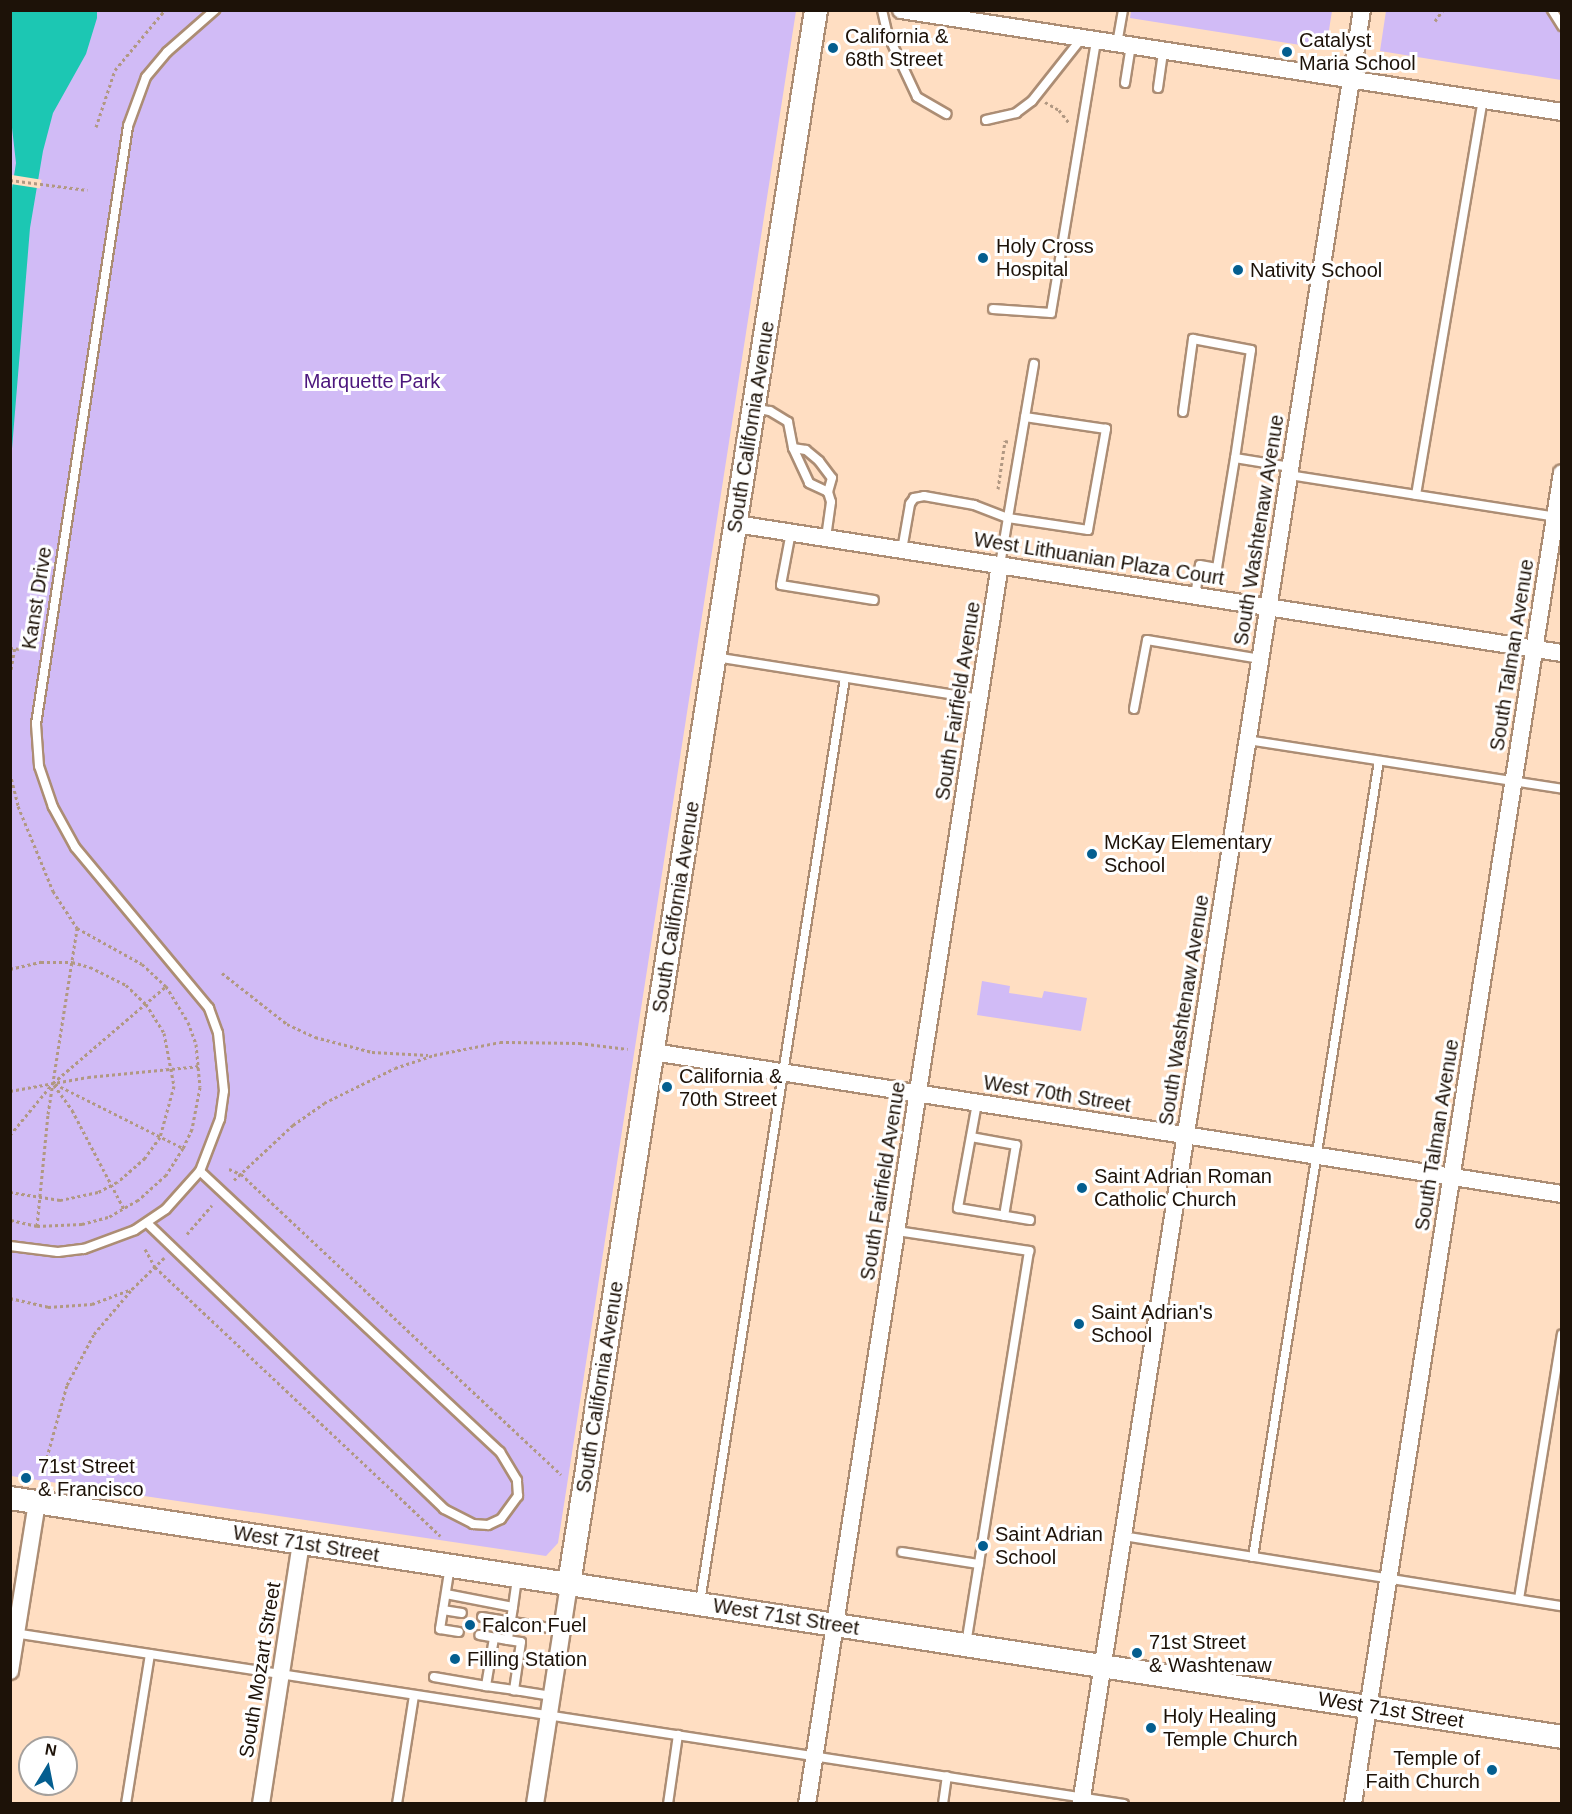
<!DOCTYPE html>
<html>
<head>
<meta charset="utf-8">
<style>
  body { margin:0 }
  #map { position:relative; width:1572px; height:1814px; overflow:hidden; background:#ffdec2; font-family:Helvetica,sans-serif }
  div>[style] { position:absolute }
  [style*='--x'] { left:calc(var(--x)*1px); top:calc(var(--y)*1px); width:calc(var(--w)*1px); rotate:calc(var(--a)*1deg) }
  .green>* { inset:0; background:#d1bbf6 }
  .water>* { inset:0; background:#1cc7b3 }
  .pier>* { inset:0; background:#ffdec2; transform-origin:0 0 }
  .path>* { height:3px; margin-top:-1.5px; transform-origin:0; background:repeating-linear-gradient(90deg,#b19882 0 3px,transparent 0 6px) }
  .roads { filter:drop-shadow(2px 0 #ac8d74) drop-shadow(-2px 0 #ac8d74) drop-shadow(0 2px #ac8d74) drop-shadow(0 -2px #ac8d74) }
  .lane>* { height:8px; margin:-4px; padding:0 4px; transform-origin:4px; border-radius:4px; background:#fff }
  .street>* { height:16px; margin:-8px; padding:0 8px; transform-origin:8px; border-radius:8px; background:#fff }
  .secondary>* { height:22px; margin:-11px; padding:0 11px; transform-origin:11px; border-radius:11px; background:#fff }
  .dots>* { width:16px; height:16px; translate:-50% -50%; box-sizing:border-box; border:3px solid #fff; border-radius:50% }
  span { translate:-50% -50%; white-space:nowrap; text-align:center; line-height:1.15; -webkit-text-stroke:6px #fff; paint-order:stroke }
  .poi-label { font-size:20px; color:#1d1208 }
  .left { translate:0 -50%; text-align:left }
  .right { translate:-100% -50%; text-align:right }
  .park-label { font-size:20px; color:#4c167d }
  .street-label { font-size:20px; color:#1d1208 }
  .frame { position:absolute; inset:0; border:12px solid #1d1208; pointer-events:none }
  .north { position:absolute; left:18px; top:1736px; width:60px; height:60px; box-sizing:border-box; background:#fff; border:2px solid #a5a09c; border-radius:50%; rotate:10deg; font-size:16px; font-weight:700; line-height:24px; text-align:center; color:#1d1208 }
  .north::after { content:''; display:block; margin:auto; width:21px; height:27px; background:#045e8f; clip-path:polygon(50% 0,100% 100%,50% 72%,0 100%) }
</style>
</head>
<body>
<div id="map">
  <div class="green">
    <i style="clip-path:polygon(10px 11px,796px 11px,558px 1543px,546px 1556px,11px 1476px)"></i>
    <i style="clip-path:polygon(1131px 11px,1131px 10px,1332px 11px,1326px 49px,1130px 18px)"></i>
    <i style="clip-path:polygon(1386px 11px,1561px 11px,1561px 80px,1380px 51px)"></i>
    <i style="clip-path:polygon(982px 981px,1010px 986px,1009px 993px,1042px 998px,1044px 991px,1087px 998px,1081px 1031px,977px 1015px)"></i>
  </div>
  <div class="water">
    <i style="clip-path:polygon(11px 11px,97px 11px,97px 18px,86px 54px,53px 113px,43px 151px,30px 228px,11px 461px,10px 201px,16px 163px,11px 119px)"></i>
  </div>
  <div class="pier">
    <i style="left:12px;top:175px;width:30px;height:9px;rotate:9deg"></i>
  </div>
  <div class="path">
    <i style="--x:1435;--y:21;--w:14;--a:-54"></i>
    <i style="--x:1045;--y:102;--w:16;--a:30"></i>
    <i style="--x:1059;--y:110;--w:16;--a:52"></i>
    <i style="--x:96;--y:127;--w:60;--a:-71.6"></i>
    <i style="--x:115;--y:70;--w:78;--a:-50.2"></i>
    <i style="--x:10;--y:180;--w:78;--a:7.4"></i>
    <i style="--x:998;--y:489;--w:49;--a:-81.7"></i>
    <i style="--x:1005;--y:441;--w:5;--a:11"></i>
    <i style="--x:10;--y:648;--w:11;--a:5"></i>
    <i style="--x:10;--y:675;--w:27;--a:-80"></i>
    <i style="--x:10;--y:773;--w:34;--a:76"></i>
    <i style="--x:18;--y:806;--w:92;--a:67.6"></i>
    <i style="--x:53;--y:891;--w:44;--a:57"></i>
    <i style="--x:77;--y:928;--w:74;--a:29"></i>
    <i style="--x:142;--y:964;--w:33;--a:43"></i>
    <i style="--x:166;--y:986;--w:42;--a:58.6"></i>
    <i style="--x:188;--y:1022;--w:23;--a:70"></i>
    <i style="--x:196;--y:1044;--w:43;--a:84.7"></i>
    <i style="--x:200;--y:1087;--w:43;--a:100.8"></i>
    <i style="--x:192;--y:1129;--w:21;--a:115"></i>
    <i style="--x:183;--y:1148;--w:32;--a:122"></i>
    <i style="--x:166;--y:1175;--w:38;--a:138"></i>
    <i style="--x:138;--y:1200;--w:34;--a:150"></i>
    <i style="--x:108;--y:1217;--w:27;--a:165"></i>
    <i style="--x:82;--y:1224;--w:45;--a:177.5"></i>
    <i style="--x:37;--y:1226;--w:28;--a:-167"></i>
    <i style="--x:10;--y:969;--w:32;--a:-13"></i>
    <i style="--x:41;--y:962;--w:31;--a:0"></i>
    <i style="--x:72;--y:962;--w:19;--a:16"></i>
    <i style="--x:90;--y:967;--w:40;--a:26.6"></i>
    <i style="--x:126;--y:985;--w:28;--a:44"></i>
    <i style="--x:146;--y:1004;--w:34;--a:58"></i>
    <i style="--x:164;--y:1033;--w:54;--a:79.3"></i>
    <i style="--x:174;--y:1086;--w:53;--a:105.4"></i>
    <i style="--x:160;--y:1137;--w:26;--a:126"></i>
    <i style="--x:145;--y:1158;--w:37;--a:139"></i>
    <i style="--x:117;--y:1182;--w:21;--a:152"></i>
    <i style="--x:98;--y:1192;--w:39;--a:168"></i>
    <i style="--x:60;--y:1200;--w:51;--a:-170.9"></i>
    <i style="--x:222;--y:973;--w:83;--a:38.1"></i>
    <i style="--x:287;--y:1024;--w:31;--a:25"></i>
    <i style="--x:315;--y:1037;--w:59;--a:14.7"></i>
    <i style="--x:372;--y:1052;--w:56;--a:3.1"></i>
    <i style="--x:55;--y:1084;--w:143;--a:26.6"></i>
    <i style="--x:54;--y:1085;--w:31;--a:54"></i>
    <i style="--x:72;--y:1110;--w:112;--a:62.3"></i>
    <i style="--x:10;--y:1091;--w:79;--a:-10.2"></i>
    <i style="--x:88;--y:1077;--w:113;--a:-5.6"></i>
    <i style="--x:10;--y:1135;--w:67;--a:-50.4"></i>
    <i style="--x:53;--y:1083;--w:149;--a:-40.6"></i>
    <i style="--x:229;--y:1169;--w:13;--a:23"></i>
    <i style="--x:241;--y:1174;--w:439;--a:43.2"></i>
    <i style="--x:234;--y:1180;--w:81;--a:-43"></i>
    <i style="--x:293;--y:1125;--w:38;--a:-35"></i>
    <i style="--x:324;--y:1103;--w:79;--a:-26.2"></i>
    <i style="--x:395;--y:1068;--w:41;--a:-18.4"></i>
    <i style="--x:434;--y:1055;--w:67;--a:-11.1"></i>
    <i style="--x:500;--y:1042;--w:79;--a:0.7"></i>
    <i style="--x:579;--y:1043;--w:49;--a:7"></i>
    <i style="--x:37;--y:1226;--w:113;--a:-84.4"></i>
    <i style="--x:48;--y:1114;--w:188;--a:-81.1"></i>
    <i style="--x:187;--y:1234;--w:38;--a:-49"></i>
    <i style="--x:145;--y:1249;--w:21;--a:61"></i>
    <i style="--x:155;--y:1267;--w:392;--a:43.3"></i>
    <i style="--x:10;--y:1298;--w:39;--a:13"></i>
    <i style="--x:48;--y:1307;--w:44;--a:-3.9"></i>
    <i style="--x:92;--y:1304;--w:43;--a:-20.6"></i>
    <i style="--x:132;--y:1289;--w:45;--a:-44.1"></i>
    <i style="--x:42;--y:1475;--w:93;--a:-74.5"></i>
    <i style="--x:67;--y:1385;--w:58;--a:-62.1"></i>
    <i style="--x:94;--y:1334;--w:59;--a:-49.8"></i>
  </div>
  <div class="roads">
    <div class="lane">
      <i style="--x:882;--y:10;--w:26;--a:77"></i>
      <i style="--x:888;--y:35;--w:68;--a:64.9"></i>
      <i style="--x:917;--y:97;--w:34;--a:30"></i>
      <i style="--x:1552;--y:10;--w:19;--a:58"></i>
      <i style="--x:1117;--y:44;--w:35;--a:-80"></i>
      <i style="--x:1125;--y:83;--w:37;--a:-81"></i>
      <i style="--x:1158;--y:88;--w:37;--a:-82"></i>
      <i style="--x:986;--y:120;--w:31;--a:-13"></i>
      <i style="--x:1016;--y:113;--w:20;--a:-37"></i>
      <i style="--x:1032;--y:101;--w:80;--a:-51.6"></i>
      <i style="--x:993;--y:309;--w:58;--a:3.9"></i>
      <i style="--x:1051;--y:313;--w:276;--a:-80.6"></i>
      <i style="--x:754;--y:408;--w:16;--a:11"></i>
      <i style="--x:770;--y:411;--w:21;--a:31"></i>
      <i style="--x:788;--y:422;--w:26;--a:79"></i>
      <i style="--x:793;--y:448;--w:38;--a:65"></i>
      <i style="--x:809;--y:483;--w:21;--a:25"></i>
      <i style="--x:828;--y:492;--w:10;--a:73"></i>
      <i style="--x:831;--y:502;--w:36;--a:98"></i>
      <i style="--x:1183;--y:412;--w:74;--a:-82.2"></i>
      <i style="--x:1193;--y:339;--w:59;--a:10.7"></i>
      <i style="--x:1251;--y:350;--w:109;--a:98.4"></i>
      <i style="--x:1235;--y:458;--w:56;--a:9.3"></i>
      <i style="--x:793;--y:448;--w:13;--a:9"></i>
      <i style="--x:806;--y:450;--w:17;--a:40"></i>
      <i style="--x:819;--y:461;--w:21;--a:53"></i>
      <i style="--x:832;--y:478;--w:15;--a:106"></i>
      <i style="--x:1289;--y:475;--w:272;--a:8.9"></i>
      <i style="--x:1416;--y:495;--w:401;--a:-80.4"></i>
      <i style="--x:791;--y:532;--w:54;--a:100.7"></i>
      <i style="--x:781;--y:585;--w:94;--a:9.2"></i>
      <i style="--x:902;--y:550;--w:47;--a:-80.1"></i>
      <i style="--x:910;--y:504;--w:7;--a:-56"></i>
      <i style="--x:914;--y:498;--w:10;--a:-11"></i>
      <i style="--x:924;--y:496;--w:51;--a:10.2"></i>
      <i style="--x:974;--y:505;--w:36;--a:21"></i>
      <i style="--x:1008;--y:518;--w:81;--a:8.5"></i>
      <i style="--x:1088;--y:530;--w:103;--a:-79.9"></i>
      <i style="--x:1106;--y:429;--w:82;--a:-171.6"></i>
      <i style="--x:1000;--y:565;--w:204;--a:-80.4"></i>
      <i style="--x:1195;--y:596;--w:31;--a:-81"></i>
      <i style="--x:1200;--y:565;--w:17;--a:10"></i>
      <i style="--x:1217;--y:568;--w:111;--a:-80.7"></i>
      <i style="--x:715;--y:657;--w:268;--a:9"></i>
      <i style="--x:1134;--y:709;--w:70;--a:-79.3"></i>
      <i style="--x:1147;--y:640;--w:115;--a:9.5"></i>
      <i style="--x:1247;--y:740;--w:319;--a:8.8"></i>
      <i style="--x:977;--y:1103;--w:107;--a:100.3"></i>
      <i style="--x:958;--y:1208;--w:73;--a:9.5"></i>
      <i style="--x:971;--y:1137;--w:46;--a:10.1"></i>
      <i style="--x:1016;--y:1145;--w:72;--a:99.6"></i>
      <i style="--x:147;--y:1223;--w:412;--a:43.9"></i>
      <i style="--x:444;--y:1509;--w:33;--a:27"></i>
      <i style="--x:473;--y:1524;--w:15;--a:4"></i>
      <i style="--x:488;--y:1525;--w:14;--a:-25"></i>
      <i style="--x:501;--y:1519;--w:29;--a:-54"></i>
      <i style="--x:518;--y:1496;--w:16;--a:-94"></i>
      <i style="--x:517;--y:1480;--w:33;--a:-121"></i>
      <i style="--x:500;--y:1452;--w:411;--a:-136.9"></i>
      <i style="--x:897;--y:1231;--w:134;--a:8.6"></i>
      <i style="--x:1029;--y:1251;--w:398;--a:99.1"></i>
      <i style="--x:10;--y:1246;--w:48;--a:7.1"></i>
      <i style="--x:58;--y:1252;--w:26;--a:-7"></i>
      <i style="--x:84;--y:1249;--w:54;--a:-20.4"></i>
      <i style="--x:135;--y:1230;--w:37;--a:-34"></i>
      <i style="--x:166;--y:1209;--w:51;--a:-48.2"></i>
      <i style="--x:200;--y:1171;--w:56;--a:-69"></i>
      <i style="--x:220;--y:1119;--w:28;--a:-82"></i>
      <i style="--x:224;--y:1091;--w:58;--a:-95.9"></i>
      <i style="--x:218;--y:1033;--w:27;--a:-110"></i>
      <i style="--x:209;--y:1008;--w:209;--a:-129.8"></i>
      <i style="--x:75;--y:847;--w:46;--a:-118.8"></i>
      <i style="--x:53;--y:807;--w:43;--a:-108.9"></i>
      <i style="--x:39;--y:766;--w:42;--a:-94.1"></i>
      <i style="--x:36;--y:724;--w:605;--a:-81.25"></i>
      <i style="--x:128;--y:126;--w:52;--a:-69.8"></i>
      <i style="--x:146;--y:77;--w:33;--a:-50"></i>
      <i style="--x:167;--y:52;--w:64;--a:-41.2"></i>
      <i style="--x:1123;--y:1536;--w:445;--a:9.1"></i>
      <i style="--x:902;--y:1552;--w:78;--a:8.9"></i>
      <i style="--x:1253;--y:1557;--w:806;--a:-81.01"></i>
      <i style="--x:450;--y:1566;--w:64;--a:99"></i>
      <i style="--x:440;--y:1629;--w:19;--a:9"></i>
      <i style="--x:446;--y:1594;--w:68;--a:11"></i>
      <i style="--x:513;--y:1607;--w:33;--a:99"></i>
      <i style="--x:508;--y:1640;--w:29;--a:-170"></i>
      <i style="--x:1519;--y:1599;--w:268;--a:-80.8"></i>
      <i style="--x:700;--y:1602;--w:935;--a:-81.08"></i>
      <i style="--x:513;--y:1607;--w:30;--a:-82"></i>
      <i style="--x:443;--y:1610;--w:19;--a:9"></i>
      <i style="--x:482;--y:1617;--w:81;--a:9.2"></i>
      <i style="--x:14;--y:1633;--w:1123;--a:8.76"></i>
      <i style="--x:494;--y:1638;--w:49;--a:99.5"></i>
      <i style="--x:486;--y:1686;--w:28;--a:8"></i>
      <i style="--x:508;--y:1640;--w:13;--a:9"></i>
      <i style="--x:521;--y:1642;--w:49;--a:98.3"></i>
      <i style="--x:514;--y:1690;--w:38;--a:9"></i>
      <i style="--x:434;--y:1677;--w:53;--a:9.8"></i>
      <i style="--x:126;--y:1804;--w:152;--a:-80.9"></i>
      <i style="--x:397;--y:1804;--w:110;--a:-81.1"></i>
      <i style="--x:668;--y:1804;--w:70;--a:-81.8"></i>
      <i style="--x:943;--y:1804;--w:28;--a:-82"></i>
    </div>
    <div class="street">
      <i style="--x:901;--y:10;--w:669;--a:8.77"></i>
      <i style="--x:736;--y:524;--w:836;--a:8.88"></i>
      <i style="--x:653;--y:1052;--w:920;--a:8.88"></i>
      <i style="--x:10;--y:1671;--w:171;--a:-80.9"></i>
      <i style="--x:261;--y:1804;--w:264;--a:-81.3"></i>
      <i style="--x:535;--y:1804;--w:223;--a:-81.2"></i>
      <i style="--x:807;--y:1804;--w:1254;--a:-81.15"></i>
      <i style="--x:1081;--y:1804;--w:1816;--a:-81.1"></i>
      <i style="--x:1353;--y:1804;--w:1347;--a:-81.08"></i>
    </div>
    <div class="secondary">
      <i style="--x:10;--y:1498;--w:1570;--a:8.75"></i>
      <i style="--x:569;--y:1584;--w:1593;--a:-81.08"></i>
    </div>
  </div>
  <div class="dots">
    <i style="left:833px;top:48px;background:#045e8f"></i>
    <i style="left:1287px;top:52px;background:#045e8f"></i>
    <i style="left:983px;top:258px;background:#045e8f"></i>
    <i style="left:1238px;top:270px;background:#045e8f"></i>
    <i style="left:1092px;top:854px;background:#045e8f"></i>
    <i style="left:667px;top:1087px;background:#045e8f"></i>
    <i style="left:1082px;top:1188px;background:#045e8f"></i>
    <i style="left:1079px;top:1324px;background:#045e8f"></i>
    <i style="left:26px;top:1478px;background:#045e8f"></i>
    <i style="left:983px;top:1546px;background:#045e8f"></i>
    <i style="left:470px;top:1625px;background:#045e8f"></i>
    <i style="left:1137px;top:1653px;background:#045e8f"></i>
    <i style="left:455px;top:1659px;background:#045e8f"></i>
    <i style="left:1151px;top:1728px;background:#045e8f"></i>
    <i style="left:1492px;top:1770px;background:#045e8f"></i>
  </div>
  <div class="poi-label">
    <span class="left" style="left:845px;top:48px">California &amp;<br>68th Street</span>
    <span class="left" style="left:1299px;top:52px">Catalyst<br>Maria School</span>
    <span class="left" style="left:996px;top:258px">Holy Cross<br>Hospital</span>
    <span class="left" style="left:1250px;top:270px">Nativity School</span>
    <span class="left" style="left:1104px;top:854px">McKay Elementary<br>School</span>
    <span class="left" style="left:679px;top:1088px">California &amp;<br>70th Street</span>
    <span class="left" style="left:1094px;top:1188px">Saint Adrian Roman<br>Catholic Church</span>
    <span class="left" style="left:1091px;top:1324px">Saint Adrian's<br>School</span>
    <span class="left" style="left:38px;top:1478px">71st Street<br>&amp; Francisco</span>
    <span class="left" style="left:995px;top:1546px">Saint Adrian<br>School</span>
    <span class="left" style="left:482px;top:1625px">Falcon Fuel</span>
    <span class="left" style="left:1149px;top:1654px">71st Street<br>&amp; Washtenaw</span>
    <span class="left" style="left:467px;top:1659px">Filling Station</span>
    <span class="left" style="left:1163px;top:1728px">Holy Healing<br>Temple Church</span>
    <span class="right" style="left:1480px;top:1770px">Temple of<br>Faith Church</span>
  </div>
  <div class="park-label">
    <span style="left:372px;top:381px">Marquette Park</span>
  </div>
  <div class="street-label">
    <span style="left:751px;top:427px;rotate:-81deg">South California Avenue</span>
    <span style="left:1259px;top:530px;rotate:-81deg">South Washtenaw Avenue</span>
    <span style="left:1099px;top:559px;rotate:9deg">West Lithuanian Plaza Court</span>
    <span style="left:37px;top:598px;rotate:-81deg">Kanst Drive</span>
    <span style="left:1512px;top:655px;rotate:-81deg">South Talman Avenue</span>
    <span style="left:958px;top:701px;rotate:-81deg">South Fairfield Avenue</span>
    <span style="left:676px;top:907px;rotate:-81deg">South California Avenue</span>
    <span style="left:1184px;top:1010px;rotate:-81deg">South Washtenaw Avenue</span>
    <span style="left:1057px;top:1094px;rotate:9deg">West 70th Street</span>
    <span style="left:1437px;top:1135px;rotate:-81deg">South Talman Avenue</span>
    <span style="left:883px;top:1181px;rotate:-81deg">South Fairfield Avenue</span>
    <span style="left:600px;top:1387px;rotate:-81deg">South California Avenue</span>
    <span style="left:306px;top:1544px;rotate:9deg">West 71st Street</span>
    <span style="left:786px;top:1617px;rotate:9deg">West 71st Street</span>
    <span style="left:260px;top:1670px;rotate:-81deg">South Mozart Street</span>
    <span style="left:1391px;top:1710px;rotate:9deg">West 71st Street</span>
  </div>
  <div class="frame"></div>
  <div class="north">N</div>
</div>
</body>
</html>
